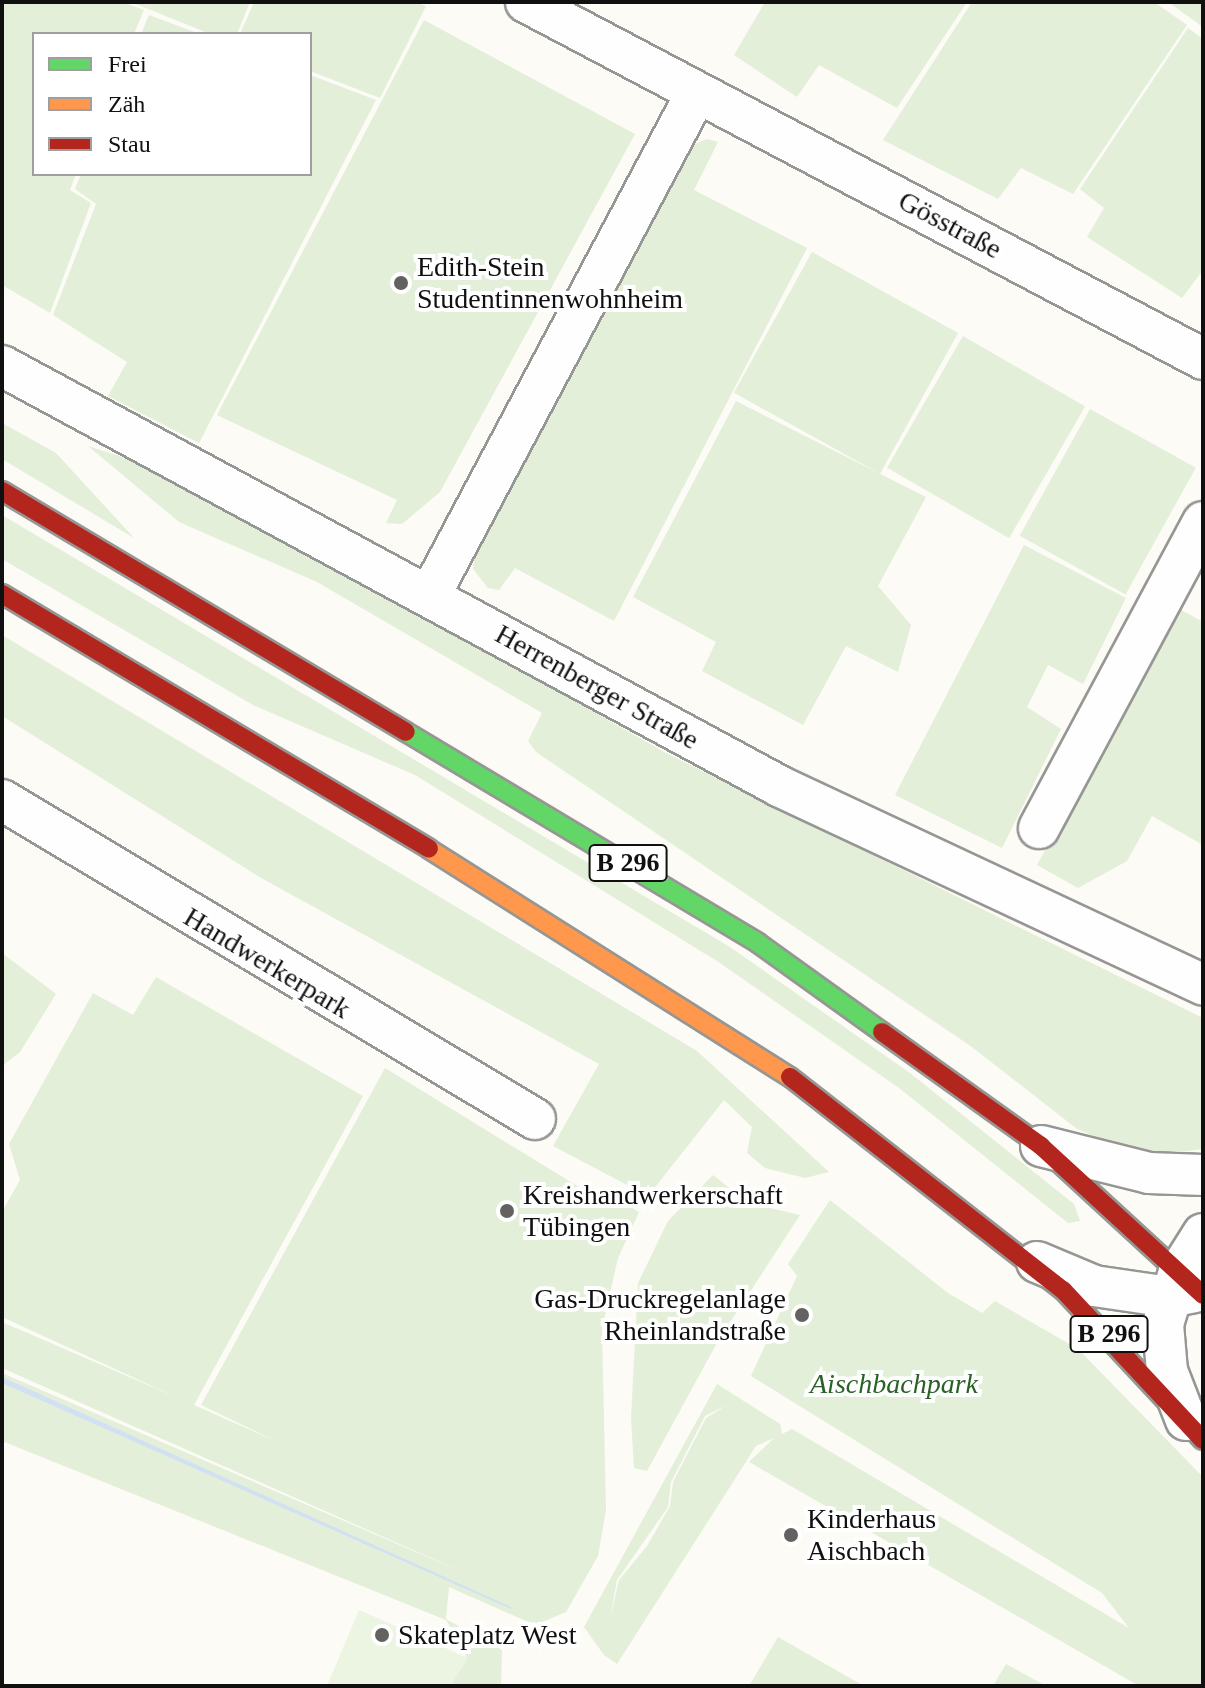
<!DOCTYPE html>
<html>
<head>
<meta charset="utf-8">
<style>
  body { margin:0 }
  #map { position:relative; width:1205px; height:1688px; overflow:hidden; background:#fcfbf6; font-family:Georgia,serif }
  div>[style] { position:absolute }
  [style*='--x'] { left:calc(var(--x)*1px); top:calc(var(--y)*1px); width:calc(var(--w)*1px); rotate:calc(var(--a)*1deg) }
  .green>* { inset:0; background:#e3efd9; transform-origin:0 0 }
  .pitch>* { inset:0; background:#ecf4e2 }
  .water>* { inset:0; background:#d1e0f2 }
  .roads { filter:drop-shadow(2px 0 #969694) drop-shadow(-2px 0 #969694) drop-shadow(0 2px #969694) drop-shadow(0 -2px #969694) }
  .street>* { height:40px; margin:-20px; padding:0 20px; transform-origin:20px; border-radius:20px; background:#fffefe }
  .fast>* { height:18px; margin:-9px; padding:0 9px; transform-origin:9px; border-radius:9px; background:#63d668 }
  .slow>* { height:18px; margin:-9px; padding:0 9px; transform-origin:9px; border-radius:9px; background:#ff974d }
  .jam>* { height:18px; margin:-9px; padding:0 9px; transform-origin:9px; border-radius:9px; background:#b3261e }
  .dots>* { width:22px; height:22px; translate:-50% -50%; box-sizing:border-box; border:4px solid #fff; border-radius:50% }
  span { translate:-50% -50%; white-space:nowrap; text-align:center; line-height:1.15; -webkit-text-stroke:8px #fff; paint-order:stroke }
  .shield-label span { padding:2px 6px; background:#fff; border:2px solid; border-radius:6px; -webkit-text-stroke-width:0 }
  .shield-label { font-size:26px; color:#101010; font-weight:700 }
  .street-label { font-size:28px; color:#101010 }
  .poi-label { font-size:28px; color:#101010 }
  .left { translate:0 -50%; text-align:left }
  .right { translate:-100% -50%; text-align:right }
  .park-label { font-size:28px; color:#2a6127; font-style:italic }
  .frame { position:absolute; inset:0; border:4px solid #101010; pointer-events:none }
  .legend { position:absolute; left:32px; top:32px; width:280px; height:144px; box-sizing:border-box; background:#fff; border:2px solid #9f9f9f; margin:0; padding:10px 14px; list-style:none; font-size:24px; color:#101010 }
  .legend li { display:flex; align-items:center; gap:16px; height:40px }
  .legend b { width:40px; border:2px solid #9f9f9f }
</style>
</head>
<body>
<div id="map">
  <div class="green">
    <i style="clip-path:polygon(2px 2px,123px 2px,144px 10px,134px 34px,34px 34px,34px 174px,76px 174px,70px 190px,91px 203px,50px 313px,2px 285px)"></i>
    <i style="clip-path:polygon(131px 2px,250px 2px,237px 34px,210px 34px)"></i>
    <i style="clip-path:polygon(254px 2px,414px 2px,426px 6px,380px 98px,310px 71px,310px 34px,240px 34px)"></i>
    <i style="clip-path:polygon(765px 2px,967px 2px,897px 108px,819px 65px,797px 97px,734px 55px)"></i>
    <i style="clip-path:polygon(972px 2px,1154px 2px,1187px 25px,1073px 194px,1021px 168px,998px 199px,883px 140px)"></i>
    <i style="clip-path:polygon(1168px 2px,1203px 2px,1203px 27px)"></i>
    <i style="clip-path:polygon(149px 15px,200px 34px,141px 34px)"></i>
    <i style="clip-path:polygon(424px 20px,635px 134px,440px 492px,402px 524px,386px 523px,397px 500px,217px 415px)"></i>
    <i style="clip-path:polygon(1188px 28px,1203px 39px,1203px 270px,1182px 298px,1087px 237px,1104px 208px,1080px 189px)"></i>
    <i style="clip-path:polygon(310px 75px,376px 100px,199px 443px,108px 396px,127px 362px,53px 315px,96px 204px,75px 189px,81px 174px,310px 174px)"></i>
    <i style="clip-path:polygon(707px 139px,718px 142px,694px 190px,807px 248px,614px 621px,515px 568px,499px 590px,488px 588px,473px 569px,476px 547px,609px 295px,695px 144px)"></i>
    <i style="left:812px;top:252px;width:167px;height:161px;rotate:29deg"></i>
    <i style="left:963px;top:336px;width:141px;height:152px;rotate:30deg"></i>
    <i style="clip-path:polygon(736px 401px,926px 497px,878px 586px,911px 625px,898px 672px,846px 646px,803px 725px,702px 671px,716px 642px,633px 597px)"></i>
    <i style="left:1090px;top:409px;width:121px;height:145px;rotate:29deg"></i>
    <i style="clip-path:polygon(2px 423px,56px 453px,134px 538px,2px 459px)"></i>
    <i style="clip-path:polygon(88px 446px,135px 461px,291px 540px,666px 753px,1203px 1018px,1203px 1149px,1164px 1154px,1123px 1148px,1077px 1129px,972px 1047px,536px 752px,528px 741px,542px 713px,317px 582px,179px 522px)"></i>
    <i style="clip-path:polygon(2px 515px,730px 947px,910px 1073px,1074px 1204px,1080px 1221px,1068px 1223px,899px 1088px,720px 963px,498px 826px,415px 775px,253px 705px,2px 559px)"></i>
    <i style="clip-path:polygon(1024px 545px,1126px 598px,1083px 684px,1048px 665px,1027px 707px,1061px 729px,1002px 848px,895px 795px)"></i>
    <i style="clip-path:polygon(1176px 607px,1203px 622px,1203px 845px,1152px 816px,1127px 861px,1078px 888px,1037px 865px)"></i>
    <i style="clip-path:polygon(2px 635px,697px 1051px,829px 1172px,805px 1178px,765px 1168px,747px 1153px,752px 1127px,724px 1100px,648px 1196px,553px 1146px,599px 1064px,263px 879px,2px 716px)"></i>
    <i style="clip-path:polygon(2px 953px,56px 994px,20px 1052px,2px 1066px)"></i>
    <i style="clip-path:polygon(156px 977px,363px 1096px,194px 1405px,280px 1443px,201px 1405px,385px 1068px,597px 1198px,602px 1191px,639px 1212px,618px 1258px,602px 1329px,606px 1510px,598px 1556px,566px 1612px,535px 1625px,449px 1587px,446px 1619px,502px 1650px,501px 1686px,450px 1686px,467px 1658px,446px 1620px,2px 1441px,2px 1373px,483px 1581px,2px 1368px,2px 1322px,178px 1398px,2px 1317px,2px 1212px,20px 1180px,9px 1144px,93px 993px,133px 1015px)"></i>
    <i style="clip-path:polygon(713px 1175px,748px 1203px,800px 1215px,718px 1341px,647px 1471px,634px 1468px,631px 1418px,638px 1283px,668px 1221px)"></i>
    <i style="clip-path:polygon(evenodd,830px 1200px,948px 1293px,982px 1313px,995px 1301px,1078px 1349px,1203px 1477px,1203px 1686px,1139px 1686px,749px 1462px,774px 1438px,756px 1446px,617px 1664px,604px 1655px,584px 1627px,717px 1384px,780px 1424px,782px 1434px,792px 1429px,1129px 1628px,1102px 1593px,751px 1376px,797px 1276px,788px 1264px,830px 1200px,727px 1405px,706px 1418px,673px 1482px,670px 1506px,647px 1546px,619px 1580px,610px 1619px,617px 1580px,668px 1507px,671px 1482px,705px 1416px,727px 1405px)"></i>
    <i style="clip-path:polygon(778px 1637px,864px 1686px,749px 1686px)"></i>
    <i style="clip-path:polygon(1006px 1664px,1046px 1686px,993px 1686px)"></i>
  </div>
  <div class="pitch">
    <i style="clip-path:polygon(359px 1610px,468px 1658px,450px 1686px,327px 1686px)"></i>
  </div>
  <div class="water">
    <i style="clip-path:polygon(2px 1377px,511px 1607px,511px 1609px,2px 1383px)"></i>
  </div>
  <div class="roads">
    <div class="street">
      <i style="--x:526;--y:2;--w:765;--a:27.8"></i>
      <i style="--x:2;--y:366;--w:883;--a:28.39"></i>
      <i style="--x:779;--y:786;--w:468;--a:25.1"></i>
      <i style="--x:431;--y:593;--w:567;--a:-62.03"></i>
      <i style="--x:2;--y:800;--w:621;--a:30.9"></i>
      <i style="--x:1039;--y:828;--w:347;--a:-61.8"></i>
      <i style="--x:1041;--y:1146;--w:111;--a:14"></i>
      <i style="--x:1149;--y:1173;--w:54;--a:2.1"></i>
      <i style="--x:1037;--y:1262;--w:62;--a:22.8"></i>
      <i style="--x:1094;--y:1286;--w:76;--a:8.3"></i>
      <i style="--x:1169;--y:1297;--w:26;--a:-11"></i>
      <i style="--x:1186;--y:1420;--w:53;--a:-111.2"></i>
      <i style="--x:1167;--y:1371;--w:47;--a:-94.9"></i>
      <i style="--x:1163;--y:1324;--w:54;--a:-72.9"></i>
      <i style="--x:1179;--y:1272;--w:45;--a:-57.7"></i>
    </div>
    <div class="fast">
      <i style="--x:406;--y:732;--w:410;--a:30.9"></i>
      <i style="--x:758;--y:943;--w:153;--a:35.7"></i>
    </div>
    <div class="slow">
      <i style="--x:429;--y:849;--w:427;--a:32.3"></i>
    </div>
    <div class="jam">
      <i style="--x:2;--y:491;--w:470;--a:30.8"></i>
      <i style="--x:2;--y:594;--w:497;--a:30.8"></i>
      <i style="--x:882;--y:1032;--w:196;--a:35.6"></i>
      <i style="--x:1041;--y:1146;--w:220;--a:42.6"></i>
      <i style="--x:790;--y:1077;--w:346;--a:38"></i>
      <i style="--x:1063;--y:1290;--w:205;--a:47"></i>
    </div>
  </div>
  <div class="dots">
    <i style="left:401px;top:283px;background:#636260"></i>
    <i style="left:507px;top:1211px;background:#636260"></i>
    <i style="left:802px;top:1315px;background:#636260"></i>
    <i style="left:791px;top:1535px;background:#636260"></i>
    <i style="left:382px;top:1635px;background:#636260"></i>
  </div>
  <div class="shield-label">
    <span style="left:628px;top:863px">B 296</span>
    <span style="left:1109px;top:1334px">B 296</span>
  </div>
  <div class="street-label">
    <span style="left:950px;top:225px;rotate:28deg">Gösstraße</span>
    <span style="left:597px;top:687px;rotate:29deg">Herrenberger Straße</span>
    <span style="left:267px;top:963px;rotate:31deg">Handwerkerpark</span>
  </div>
  <div class="poi-label">
    <span class="left" style="left:417px;top:283px">Edith-Stein<br>Studentinnenwohnheim</span>
    <span class="left" style="left:523px;top:1211px">Kreishandwerkerschaft<br>Tübingen</span>
    <span class="right" style="left:786px;top:1315px">Gas-Druckregelanlage<br>Rheinlandstraße</span>
    <span class="left" style="left:807px;top:1535px">Kinderhaus<br>Aischbach</span>
    <span class="left" style="left:398px;top:1635px">Skateplatz West</span>
  </div>
  <div class="park-label">
    <span style="left:894px;top:1384px">Aischbachpark</span>
  </div>
  <div class="frame"></div>
  <ul class="legend">
  <li><b style="height:10px;background:#63d668"></b>Frei</li>
  <li><b style="height:10px;background:#ff974d"></b>Zäh</li>
  <li><b style="height:10px;background:#b3261e"></b>Stau</li>
  </ul>
</div>
</body>
</html>
